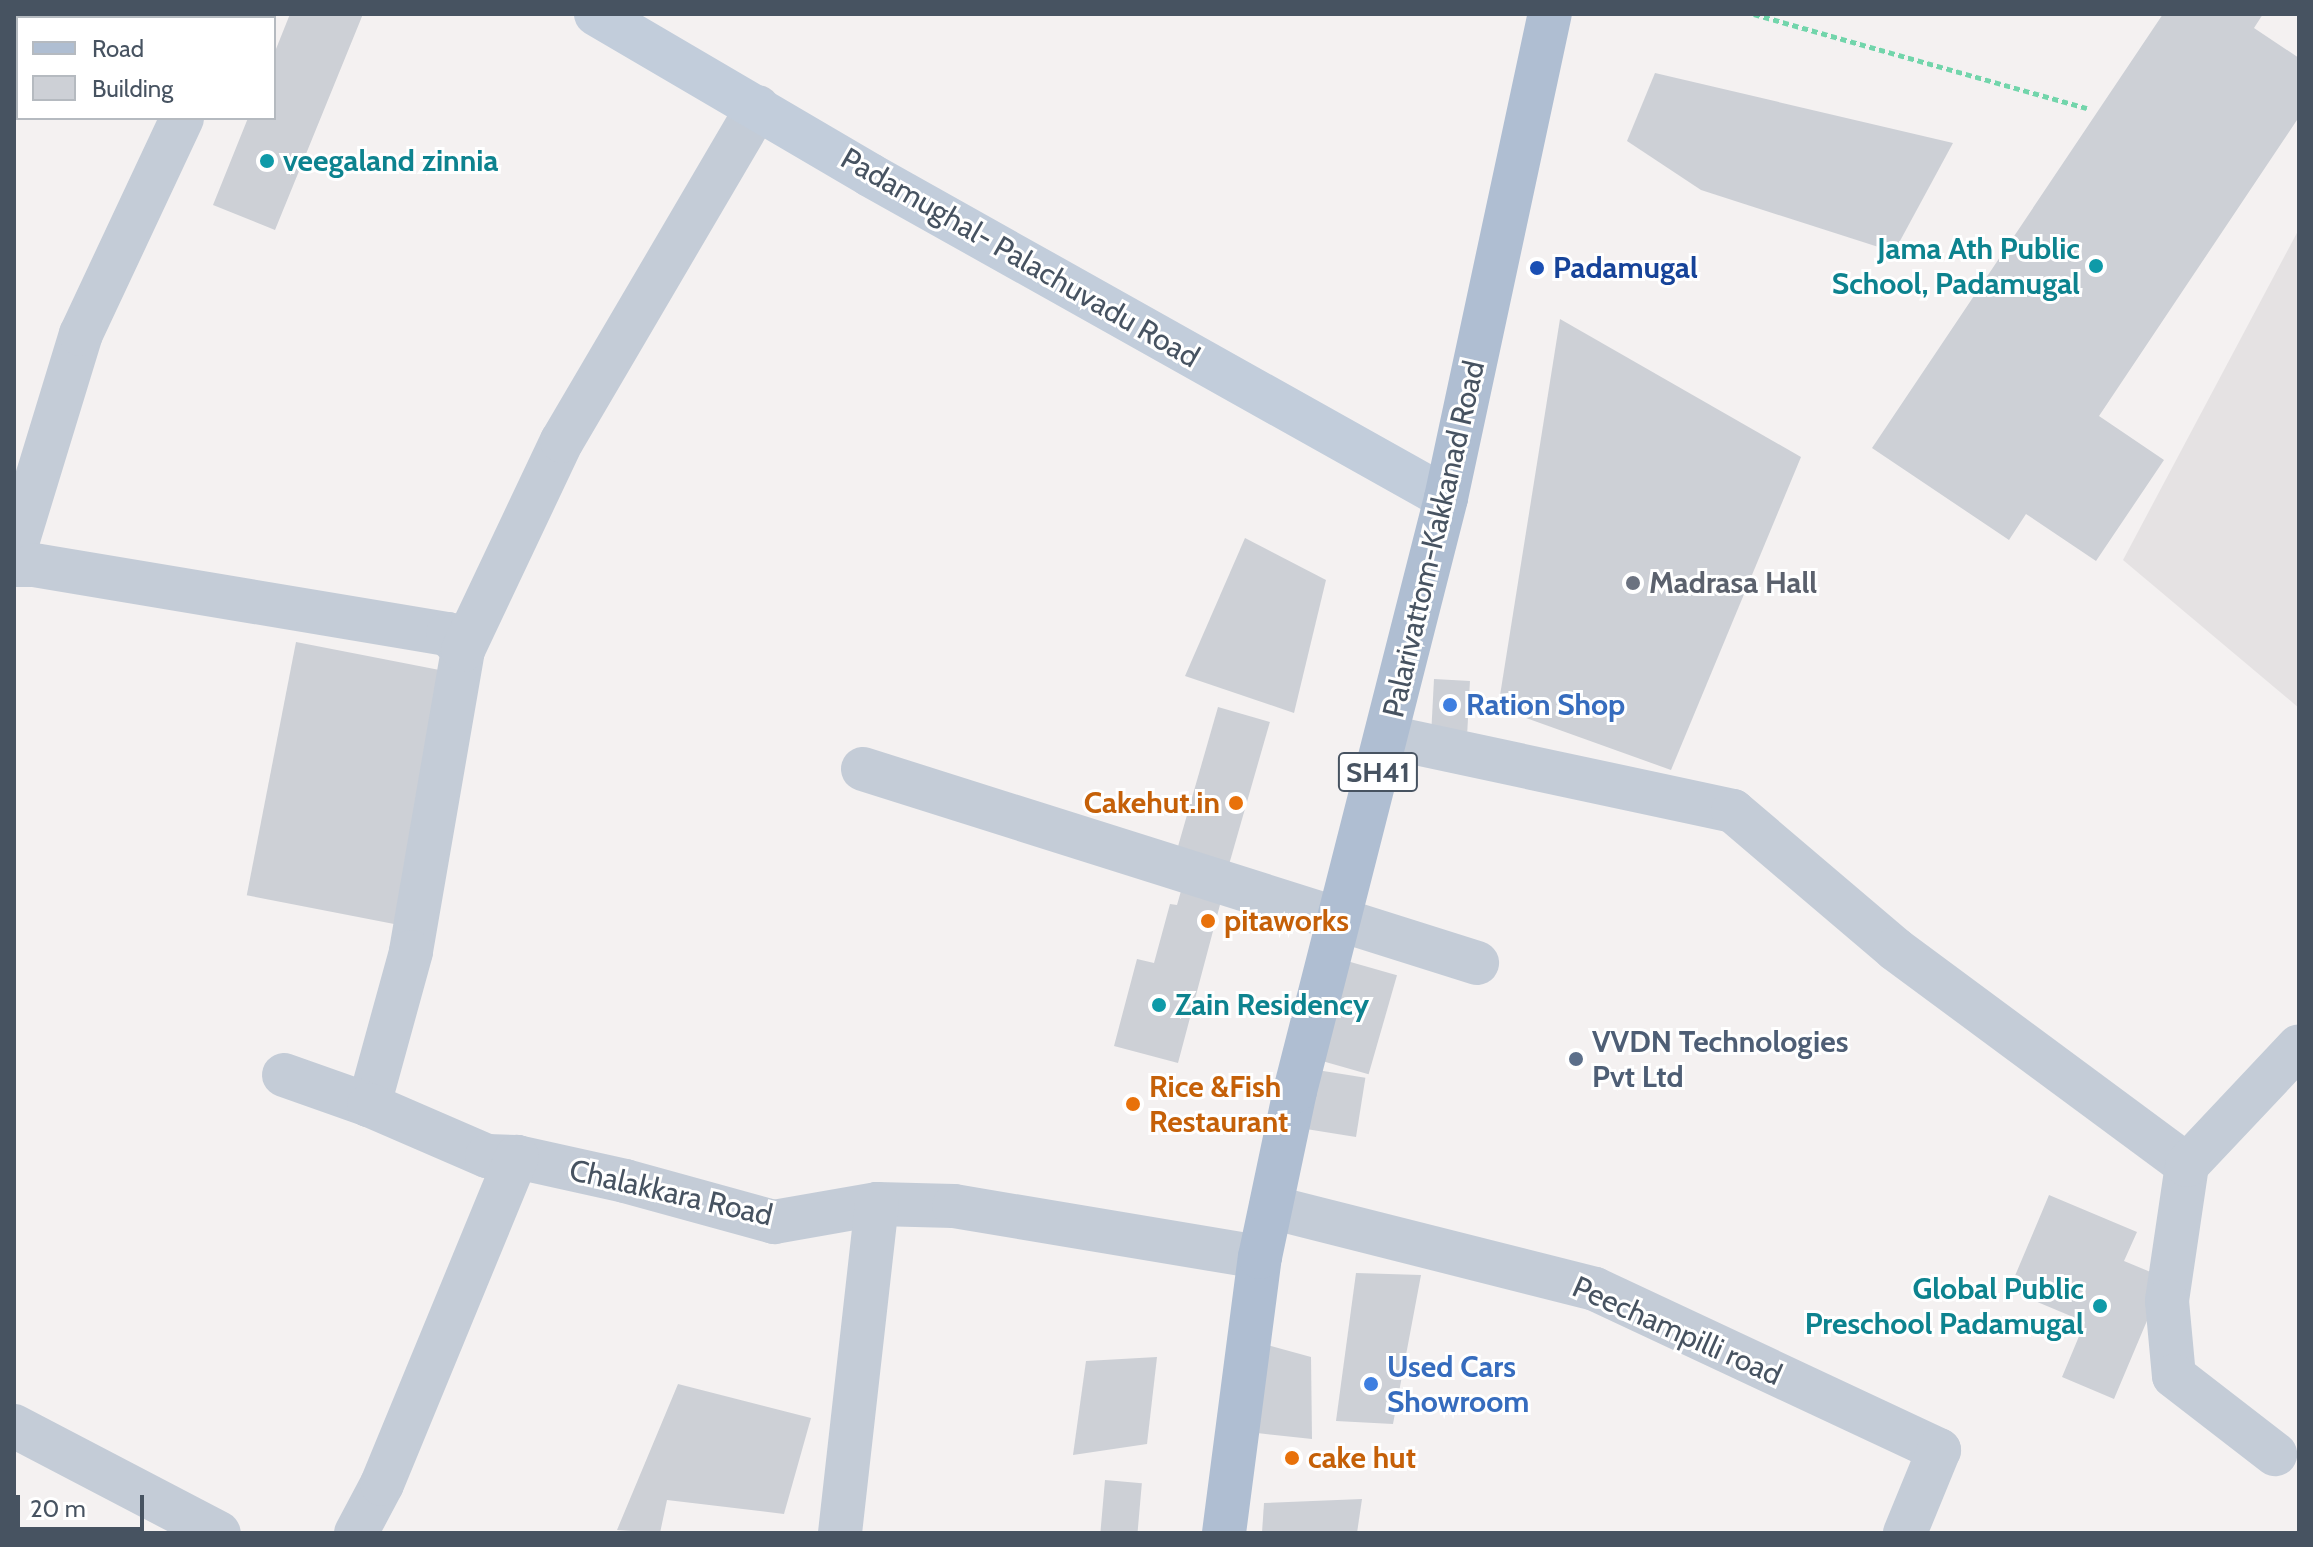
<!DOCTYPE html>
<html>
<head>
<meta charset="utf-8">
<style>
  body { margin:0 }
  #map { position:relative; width:2313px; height:1547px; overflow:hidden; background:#f4f1f1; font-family:Cabin,sans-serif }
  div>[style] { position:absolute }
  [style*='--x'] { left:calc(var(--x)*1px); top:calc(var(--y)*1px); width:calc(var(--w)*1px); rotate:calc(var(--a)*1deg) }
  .education>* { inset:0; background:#e5e2e3 }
  .building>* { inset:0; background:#cdd0d6; transform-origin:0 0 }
  .path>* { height:5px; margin-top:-2.5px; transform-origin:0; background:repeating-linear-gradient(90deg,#72d5ab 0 6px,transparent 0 10px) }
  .minor>* { height:44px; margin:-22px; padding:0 22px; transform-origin:22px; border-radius:22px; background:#c4ccd7 }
  .secondary>* { height:44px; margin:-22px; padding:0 22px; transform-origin:22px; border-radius:22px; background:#c2cddb }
  .primary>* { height:44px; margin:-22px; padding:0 22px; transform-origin:22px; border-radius:22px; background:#afbed2 }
  .dots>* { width:22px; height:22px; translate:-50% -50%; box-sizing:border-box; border:4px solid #fff; border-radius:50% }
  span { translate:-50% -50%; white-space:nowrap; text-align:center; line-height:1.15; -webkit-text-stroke:6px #fff; paint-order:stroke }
  .shield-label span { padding:2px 6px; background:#fff; border:2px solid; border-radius:6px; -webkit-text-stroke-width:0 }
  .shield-label { font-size:28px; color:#475361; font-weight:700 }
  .culture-label { font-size:30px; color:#0d838f; font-weight:700 }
  .left { translate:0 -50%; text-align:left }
  .right { translate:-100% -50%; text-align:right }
  .street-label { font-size:30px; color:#475361 }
  .transit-label { font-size:30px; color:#164399; font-weight:700 }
  .worship-label { font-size:30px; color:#5b616d; font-weight:700 }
  .shop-label { font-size:30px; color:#366cbe; font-weight:700 }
  .food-label { font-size:30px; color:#c56008; font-weight:700 }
  .service-label { font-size:30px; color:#4e5e75; font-weight:700 }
  .frame { position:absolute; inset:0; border:16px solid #475361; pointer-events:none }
  .legend { position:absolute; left:16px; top:16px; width:260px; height:104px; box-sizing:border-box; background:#fff; border:2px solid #b5bac0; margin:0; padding:10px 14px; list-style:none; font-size:24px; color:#475361 }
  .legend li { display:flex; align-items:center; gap:16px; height:40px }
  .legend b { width:40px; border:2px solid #b5bac0 }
  .scale { position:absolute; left:16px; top:1495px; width:128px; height:36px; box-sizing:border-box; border:4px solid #475361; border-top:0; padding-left:10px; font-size:24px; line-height:28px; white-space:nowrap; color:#475361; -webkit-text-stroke:6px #fff; paint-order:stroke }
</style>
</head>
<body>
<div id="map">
  <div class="education">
    <i style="clip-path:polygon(2299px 229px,2299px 708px,2123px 560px)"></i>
  </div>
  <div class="building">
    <i style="clip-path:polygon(290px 14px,363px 14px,275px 230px,213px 205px,248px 118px,274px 118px,274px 54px)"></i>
    <i style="clip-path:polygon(2163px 14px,2263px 14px,2254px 28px,2299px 58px,2299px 117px,2099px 416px,2164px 460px,2096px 561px,2026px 514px,2009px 540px,1872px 448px)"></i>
    <i style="clip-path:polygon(1655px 73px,1953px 143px,1894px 252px,1701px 190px,1627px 141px)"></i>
    <i style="clip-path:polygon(1560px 319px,1801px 457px,1671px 770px,1498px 708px)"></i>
    <i style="clip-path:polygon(1245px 538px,1326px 580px,1294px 713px,1185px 676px)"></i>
    <i style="left:296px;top:642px;width:154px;height:258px;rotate:11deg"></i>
    <i style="left:1434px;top:679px;width:36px;height:51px;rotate:3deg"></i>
    <i style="left:1218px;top:707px;width:54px;height:154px;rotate:16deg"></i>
    <i style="clip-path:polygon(1181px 891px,1221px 901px,1178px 1063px,1114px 1046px,1137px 959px,1154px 963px,1170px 904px,1177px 905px)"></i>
    <i style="left:1347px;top:961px;width:52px;height:103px;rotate:16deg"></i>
    <i style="left:1317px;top:1070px;width:49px;height:60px;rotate:9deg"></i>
    <i style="clip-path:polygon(2049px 1195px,2137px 1232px,2124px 1261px,2165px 1278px,2114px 1399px,2062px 1377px,2085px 1322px,2009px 1290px)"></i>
    <i style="clip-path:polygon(1356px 1273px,1421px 1275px,1393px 1424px,1336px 1421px)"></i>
    <i style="clip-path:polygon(1264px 1344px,1311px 1357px,1312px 1439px,1257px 1433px)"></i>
    <i style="clip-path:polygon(1157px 1357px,1147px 1444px,1073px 1455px,1086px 1361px)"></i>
    <i style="clip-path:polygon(678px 1384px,811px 1418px,784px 1514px,667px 1500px,660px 1533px,617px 1530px)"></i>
    <i style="left:1105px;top:1480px;width:37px;height:53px;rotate:5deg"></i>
    <i style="clip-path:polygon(1362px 1499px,1357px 1533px,1262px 1533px,1264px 1503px)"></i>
  </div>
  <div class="path">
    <i style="--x:1754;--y:14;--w:346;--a:15.8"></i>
  </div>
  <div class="minor">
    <i style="--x:224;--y:18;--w:4;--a:-63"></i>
    <i style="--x:14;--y:26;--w:6;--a:-51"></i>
    <i style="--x:14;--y:553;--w:229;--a:-73"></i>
    <i style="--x:81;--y:334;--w:238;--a:-64.9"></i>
    <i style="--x:14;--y:565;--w:20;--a:0"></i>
    <i style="--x:34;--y:565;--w:420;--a:9.5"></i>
    <i style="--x:448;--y:634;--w:22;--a:47"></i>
    <i style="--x:463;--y:650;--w:306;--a:99.8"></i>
    <i style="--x:411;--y:952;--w:159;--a:105.4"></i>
    <i style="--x:463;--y:650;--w:231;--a:-64.7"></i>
    <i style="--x:562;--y:441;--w:387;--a:-59.6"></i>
    <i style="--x:1388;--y:737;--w:353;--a:12.1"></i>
    <i style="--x:1733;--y:811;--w:213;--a:40.4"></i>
    <i style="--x:1895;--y:949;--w:363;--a:36.5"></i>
    <i style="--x:2187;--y:1165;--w:137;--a:98.4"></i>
    <i style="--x:2167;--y:1301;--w:75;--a:84.7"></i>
    <i style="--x:2174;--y:1376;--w:128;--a:37.7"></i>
    <i style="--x:863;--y:769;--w:644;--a:17.53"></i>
    <i style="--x:284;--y:1075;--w:90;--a:19.4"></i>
    <i style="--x:369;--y:1105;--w:129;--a:23.4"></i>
    <i style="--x:487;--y:1156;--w:30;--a:2"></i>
    <i style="--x:517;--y:1157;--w:111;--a:12.5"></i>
    <i style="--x:625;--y:1181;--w:155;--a:15.4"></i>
    <i style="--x:774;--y:1222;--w:105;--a:-9.9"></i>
    <i style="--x:877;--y:1204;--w:77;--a:1.5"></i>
    <i style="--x:954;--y:1206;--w:310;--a:9.5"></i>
    <i style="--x:2187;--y:1165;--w:163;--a:-46.7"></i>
    <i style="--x:1271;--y:1207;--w:334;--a:14.2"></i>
    <i style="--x:1595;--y:1289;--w:380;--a:25.1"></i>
    <i style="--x:1939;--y:1450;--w:90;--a:112.3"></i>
    <i style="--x:14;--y:1426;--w:231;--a:27.6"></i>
    <i style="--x:356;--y:1533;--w:55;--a:-62"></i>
    <i style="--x:382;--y:1484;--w:354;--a:-67.6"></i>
    <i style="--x:840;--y:1533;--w:331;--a:-83.6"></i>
  </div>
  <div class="secondary">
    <i style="--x:596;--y:14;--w:318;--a:30.4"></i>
    <i style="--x:870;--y:175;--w:660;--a:29.28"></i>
  </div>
  <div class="primary">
    <i style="--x:1224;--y:1533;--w:278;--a:-82.6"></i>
    <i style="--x:1260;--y:1257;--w:170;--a:-78.1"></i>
    <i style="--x:1295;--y:1091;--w:612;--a:-75.71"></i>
    <i style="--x:1446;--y:498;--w:495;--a:-77.9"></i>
  </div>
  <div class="dots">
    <i style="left:267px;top:161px;background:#0f9aa8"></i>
    <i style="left:2096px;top:266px;background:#0f9aa8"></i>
    <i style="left:1537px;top:268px;background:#1a4fb4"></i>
    <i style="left:1633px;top:583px;background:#6b7280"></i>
    <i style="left:1450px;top:705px;background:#3f7fe0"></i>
    <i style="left:1236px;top:803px;background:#e8710a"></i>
    <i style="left:1208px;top:921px;background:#e8710a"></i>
    <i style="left:1159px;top:1005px;background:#0f9aa8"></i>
    <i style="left:1576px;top:1059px;background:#5c6f8a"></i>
    <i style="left:1133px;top:1104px;background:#e8710a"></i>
    <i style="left:2100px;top:1306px;background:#0f9aa8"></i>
    <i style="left:1371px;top:1384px;background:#3f7fe0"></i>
    <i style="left:1292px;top:1458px;background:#e8710a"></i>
  </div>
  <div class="shield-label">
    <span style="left:1378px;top:772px">SH41</span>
  </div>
  <div class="culture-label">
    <span class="left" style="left:283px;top:161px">veegaland zinnia</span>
    <span class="right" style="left:2080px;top:266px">Jama Ath Public<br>School, Padamugal</span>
    <span class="left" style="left:1175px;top:1005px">Zain Residency</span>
    <span class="right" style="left:2084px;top:1306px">Global Public<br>Preschool Padamugal</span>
  </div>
  <div class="street-label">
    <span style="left:1020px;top:258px;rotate:30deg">Padamughal- Palachuvadu Road</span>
    <span style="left:1434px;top:539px;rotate:-77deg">Palarivattom-Kakkanad Road</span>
    <span style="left:671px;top:1193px;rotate:13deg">Chalakkara Road</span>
    <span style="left:1677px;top:1331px;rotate:24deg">Peechampilli road</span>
  </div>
  <div class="transit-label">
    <span class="left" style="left:1553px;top:268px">Padamugal</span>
  </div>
  <div class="worship-label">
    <span class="left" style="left:1649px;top:583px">Madrasa Hall</span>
  </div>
  <div class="shop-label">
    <span class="left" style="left:1466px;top:705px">Ration Shop</span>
    <span class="left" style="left:1387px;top:1384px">Used Cars<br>Showroom</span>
  </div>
  <div class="food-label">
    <span class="right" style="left:1220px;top:803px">Cakehut.in</span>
    <span class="left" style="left:1224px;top:921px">pitaworks</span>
    <span class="left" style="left:1149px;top:1104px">Rice &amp;Fish<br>Restaurant</span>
    <span class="left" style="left:1308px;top:1458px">cake hut</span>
  </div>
  <div class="service-label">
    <span class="left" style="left:1592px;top:1059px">VVDN Technologies<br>Pvt Ltd</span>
  </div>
  <div class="frame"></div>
  <ul class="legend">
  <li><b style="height:10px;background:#afbed2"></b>Road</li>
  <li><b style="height:22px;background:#cdd0d6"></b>Building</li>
  </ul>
  <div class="scale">20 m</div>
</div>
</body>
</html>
